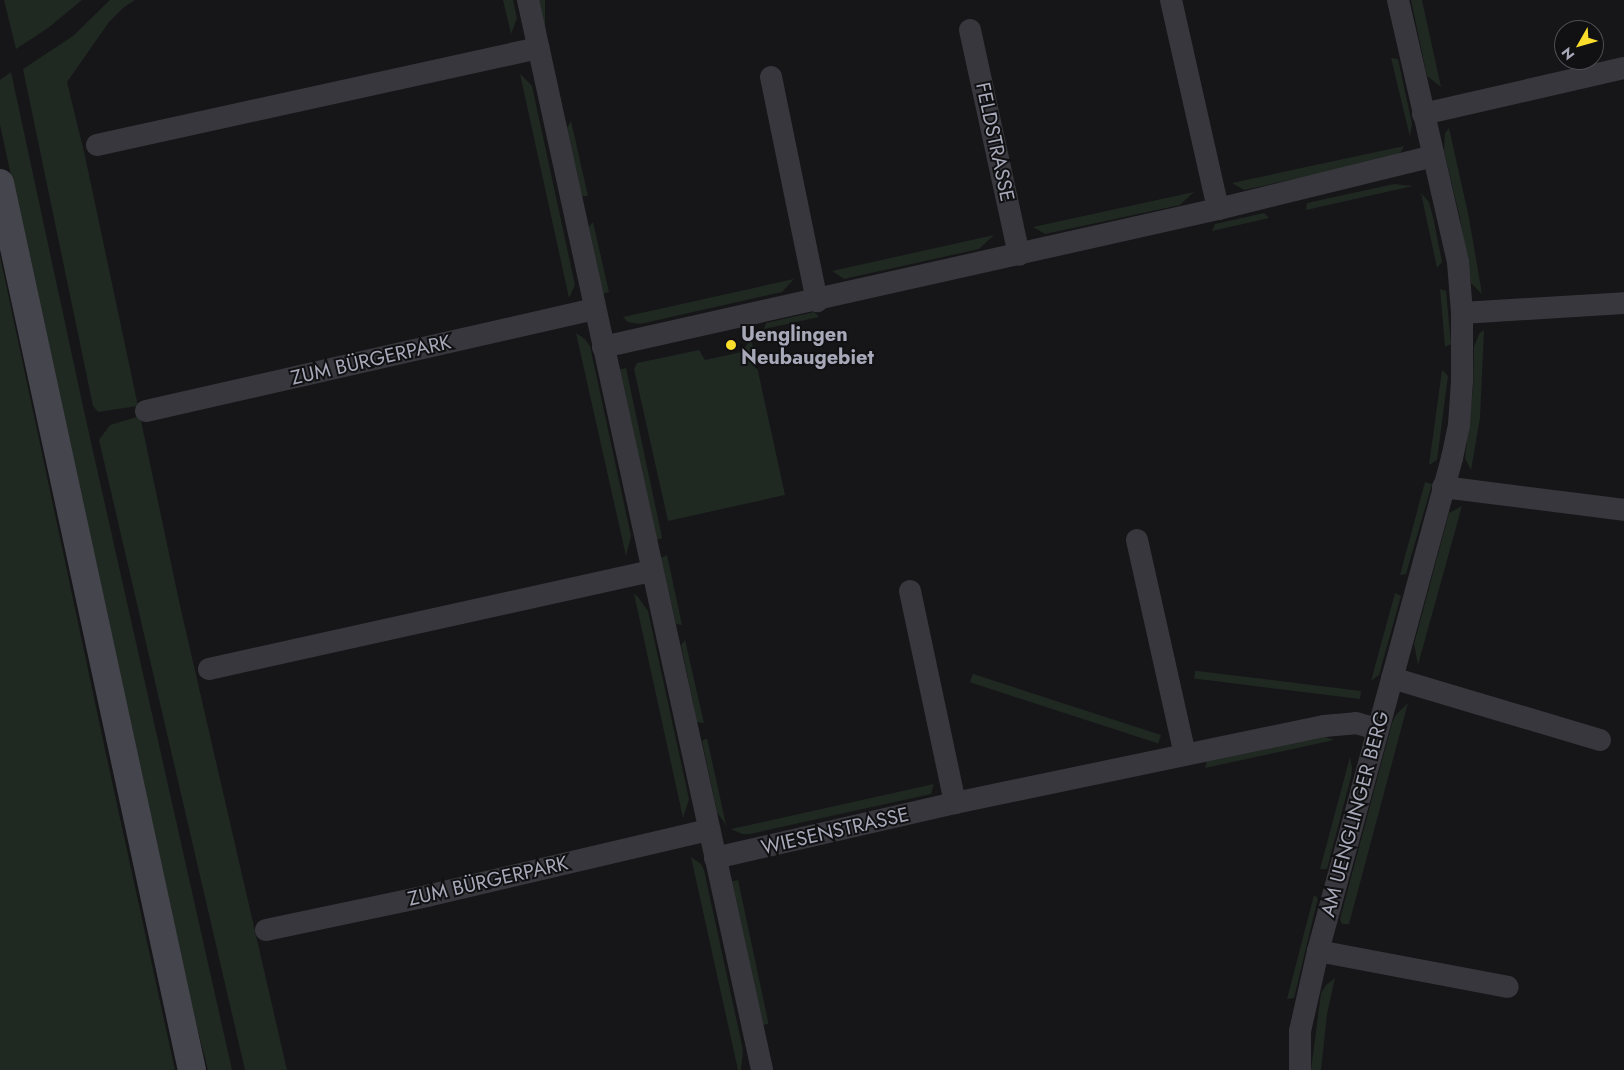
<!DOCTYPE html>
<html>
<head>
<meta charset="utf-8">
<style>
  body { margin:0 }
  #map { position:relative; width:1624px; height:1070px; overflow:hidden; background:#161618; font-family:Jost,sans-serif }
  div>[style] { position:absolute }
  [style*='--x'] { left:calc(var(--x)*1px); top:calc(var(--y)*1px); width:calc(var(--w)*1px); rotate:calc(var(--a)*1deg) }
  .green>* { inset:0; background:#202822; transform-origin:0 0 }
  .minor>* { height:22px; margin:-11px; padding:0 11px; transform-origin:11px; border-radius:11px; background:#37373d }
  .secondary>* { height:28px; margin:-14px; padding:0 14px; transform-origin:14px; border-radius:14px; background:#45454d }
  .dots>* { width:14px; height:14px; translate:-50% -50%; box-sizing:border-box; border:2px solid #111113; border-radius:50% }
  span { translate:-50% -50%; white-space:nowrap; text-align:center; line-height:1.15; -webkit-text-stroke:4px #111113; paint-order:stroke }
  .street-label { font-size:20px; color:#a7a9b9 }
  .poi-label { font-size:20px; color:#a7a9b9; font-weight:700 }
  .left { translate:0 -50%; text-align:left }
  .north { position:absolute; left:1554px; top:20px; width:50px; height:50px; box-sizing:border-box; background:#111113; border:1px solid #4d4e55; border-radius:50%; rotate:232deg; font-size:14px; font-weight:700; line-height:20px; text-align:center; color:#a7a9b9 }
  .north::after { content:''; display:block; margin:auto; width:18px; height:22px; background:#fbdd2b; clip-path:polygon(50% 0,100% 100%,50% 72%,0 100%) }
</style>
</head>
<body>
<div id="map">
  <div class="green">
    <i style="clip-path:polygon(4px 0,82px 0,48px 28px,16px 49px)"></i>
    <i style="clip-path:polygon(110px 0,135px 0,123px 8px,109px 22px,67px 82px,85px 156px,138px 406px,98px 412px,93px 406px,23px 69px,73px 36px)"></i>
    <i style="clip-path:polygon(503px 0,513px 0,517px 18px,511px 34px)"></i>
    <i style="left:539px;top:0;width:6px;height:92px"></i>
    <i style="clip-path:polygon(1411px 0,1422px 0,1441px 87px,1427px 76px)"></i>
    <i style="clip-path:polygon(1391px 58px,1398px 59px,1412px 124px,1410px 137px)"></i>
    <i style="clip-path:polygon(11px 72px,84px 411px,232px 1070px,208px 1070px,195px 1019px,0 125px,0 80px)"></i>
    <i style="clip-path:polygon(520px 74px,532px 86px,575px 285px,569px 298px)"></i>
    <i style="clip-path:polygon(571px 121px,588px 196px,582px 196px,567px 128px)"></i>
    <i style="clip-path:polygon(1449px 128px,1469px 218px,1482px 294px,1471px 283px,1460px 218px,1444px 151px,1445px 133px)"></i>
    <i style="clip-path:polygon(1404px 146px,1401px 152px,1391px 158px,1244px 190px,1232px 183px)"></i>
    <i style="clip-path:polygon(1394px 184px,1413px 186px,1306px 210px,1307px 203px)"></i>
    <i style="clip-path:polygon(1194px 192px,1180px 205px,1045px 234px,1033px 227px)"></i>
    <i style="clip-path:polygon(1421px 193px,1429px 202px,1433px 217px,1442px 262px,1437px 268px)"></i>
    <i style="clip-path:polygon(1264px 213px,1269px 218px,1212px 231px,1215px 224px)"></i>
    <i style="clip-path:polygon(593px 222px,609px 292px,603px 294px,589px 227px)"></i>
    <i style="clip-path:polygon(994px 235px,979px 249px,844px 279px,832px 271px)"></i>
    <i style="clip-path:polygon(0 256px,106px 754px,175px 1070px,0 1070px)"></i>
    <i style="clip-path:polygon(794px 279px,782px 292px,640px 324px,628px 322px,623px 317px)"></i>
    <i style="clip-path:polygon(1440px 289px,1446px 291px,1451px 344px,1445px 347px)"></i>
    <i style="clip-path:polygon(814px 312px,819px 317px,764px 329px,766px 323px)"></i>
    <i style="clip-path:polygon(1484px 330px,1480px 418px,1471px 470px,1465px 458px,1473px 389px,1474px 347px,1479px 334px)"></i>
    <i style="clip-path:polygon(576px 333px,585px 339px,590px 346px,631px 536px,626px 556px)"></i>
    <i style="clip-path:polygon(751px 339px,785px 495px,668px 521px,634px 369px,637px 363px,699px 350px,705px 360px,742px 352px)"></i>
    <i style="left:626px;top:368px;width:174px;height:18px;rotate:78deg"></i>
    <i style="clip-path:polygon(1442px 370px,1448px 376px,1437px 460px,1429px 465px)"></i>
    <i style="clip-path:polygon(140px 416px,179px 601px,287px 1070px,245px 1070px,99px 440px,110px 425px)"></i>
    <i style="clip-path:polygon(1425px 482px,1432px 484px,1406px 574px,1400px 575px)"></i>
    <i style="clip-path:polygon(1462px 506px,1418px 665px,1414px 644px,1449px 513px)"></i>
    <i style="clip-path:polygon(667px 555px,682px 625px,676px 624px,661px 558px)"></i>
    <i style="clip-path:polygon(1395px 593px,1401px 596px,1379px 675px,1371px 681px)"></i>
    <i style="clip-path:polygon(634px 594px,638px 597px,648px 611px,689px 799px,683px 818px)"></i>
    <i style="clip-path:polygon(685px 640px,704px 723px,697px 722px,681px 645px)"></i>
    <i style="left:1361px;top:691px;width:8px;height:167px;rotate:97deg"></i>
    <i style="clip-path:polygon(1408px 703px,1349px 924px,1342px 924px,1340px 919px,1392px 723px,1396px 715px)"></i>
    <i style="left:1161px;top:735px;width:9px;height:198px;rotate:108deg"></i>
    <i style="clip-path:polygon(1322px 736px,1334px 740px,1205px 768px,1207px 760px)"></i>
    <i style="clip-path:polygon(707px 738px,726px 825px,717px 812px,702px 741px)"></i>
    <i style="clip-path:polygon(1350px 757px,1352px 768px,1351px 777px,1327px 869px,1320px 869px)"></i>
    <i style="clip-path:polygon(934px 784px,931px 794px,750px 834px,742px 834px,731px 829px)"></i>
    <i style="clip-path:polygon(691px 857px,701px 864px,704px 870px,743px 1050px,741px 1070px,738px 1070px)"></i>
    <i style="left:738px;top:880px;width:147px;height:10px;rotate:78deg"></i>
    <i style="clip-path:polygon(1314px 895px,1318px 898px,1294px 998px,1287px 999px)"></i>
    <i style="clip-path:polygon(1335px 978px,1327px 1014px,1321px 1070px,1311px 1070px,1321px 993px,1326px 985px)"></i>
  </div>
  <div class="minor">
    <i style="--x:528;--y:0;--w:1095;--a:77.66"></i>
    <i style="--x:1171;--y:0;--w:214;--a:77.3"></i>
    <i style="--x:970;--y:30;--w:230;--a:77.7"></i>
    <i style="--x:771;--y:77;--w:229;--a:78.4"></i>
    <i style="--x:1423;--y:114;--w:206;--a:-12.9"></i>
    <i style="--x:97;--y:145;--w:452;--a:-12.4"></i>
    <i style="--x:1462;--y:313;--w:162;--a:-3.5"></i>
    <i style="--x:603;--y:347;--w:630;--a:-12.65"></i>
    <i style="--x:1218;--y:209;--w:221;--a:-13.8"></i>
    <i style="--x:146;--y:411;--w:460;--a:-12.8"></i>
    <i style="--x:1443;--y:487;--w:182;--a:7.2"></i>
    <i style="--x:1137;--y:540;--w:219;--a:77.4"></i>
    <i style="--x:910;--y:591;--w:217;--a:78"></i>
    <i style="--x:209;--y:669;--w:454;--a:-12.5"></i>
    <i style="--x:1392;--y:678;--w:217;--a:16.6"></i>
    <i style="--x:715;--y:858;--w:246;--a:-12.9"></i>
    <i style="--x:955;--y:803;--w:377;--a:-11.8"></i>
    <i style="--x:1324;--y:726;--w:32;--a:-5"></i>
    <i style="--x:1356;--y:723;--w:22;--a:16"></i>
    <i style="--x:266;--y:930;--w:165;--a:-11.9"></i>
    <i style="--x:427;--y:896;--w:290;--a:-13.2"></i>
    <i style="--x:1318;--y:951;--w:193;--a:10.7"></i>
    <i style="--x:1300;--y:1070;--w:39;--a:-90"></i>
    <i style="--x:1300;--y:1031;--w:82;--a:-77.3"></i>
    <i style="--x:1318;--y:951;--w:511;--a:-74.79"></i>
    <i style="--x:1452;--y:458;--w:34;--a:-78"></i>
    <i style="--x:1459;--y:425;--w:44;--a:-86.1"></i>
    <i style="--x:1462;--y:381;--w:68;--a:-90"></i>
    <i style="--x:1462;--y:313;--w:51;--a:-94.5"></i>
    <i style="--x:1458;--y:262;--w:269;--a:-102.9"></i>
  </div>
  <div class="secondary">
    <i style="--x:0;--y:183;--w:908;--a:77.79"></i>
  </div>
  <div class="dots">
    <i style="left:731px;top:345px;background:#fbdd2b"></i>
  </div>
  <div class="street-label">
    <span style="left:995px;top:142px;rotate:78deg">FELDSTRASSE</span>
    <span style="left:371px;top:360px;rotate:-13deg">ZUM BÜRGERPARK</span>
    <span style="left:1355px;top:814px;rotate:-75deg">AM UENGLINGER BERG</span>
    <span style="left:835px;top:831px;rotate:-13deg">WIESENSTRASSE</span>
    <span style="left:488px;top:881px;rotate:-13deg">ZUM BÜRGERPARK</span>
  </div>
  <div class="poi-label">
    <span class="left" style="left:741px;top:346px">Uenglingen<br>Neubaugebiet</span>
  </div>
  <div class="north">N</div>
</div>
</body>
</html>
